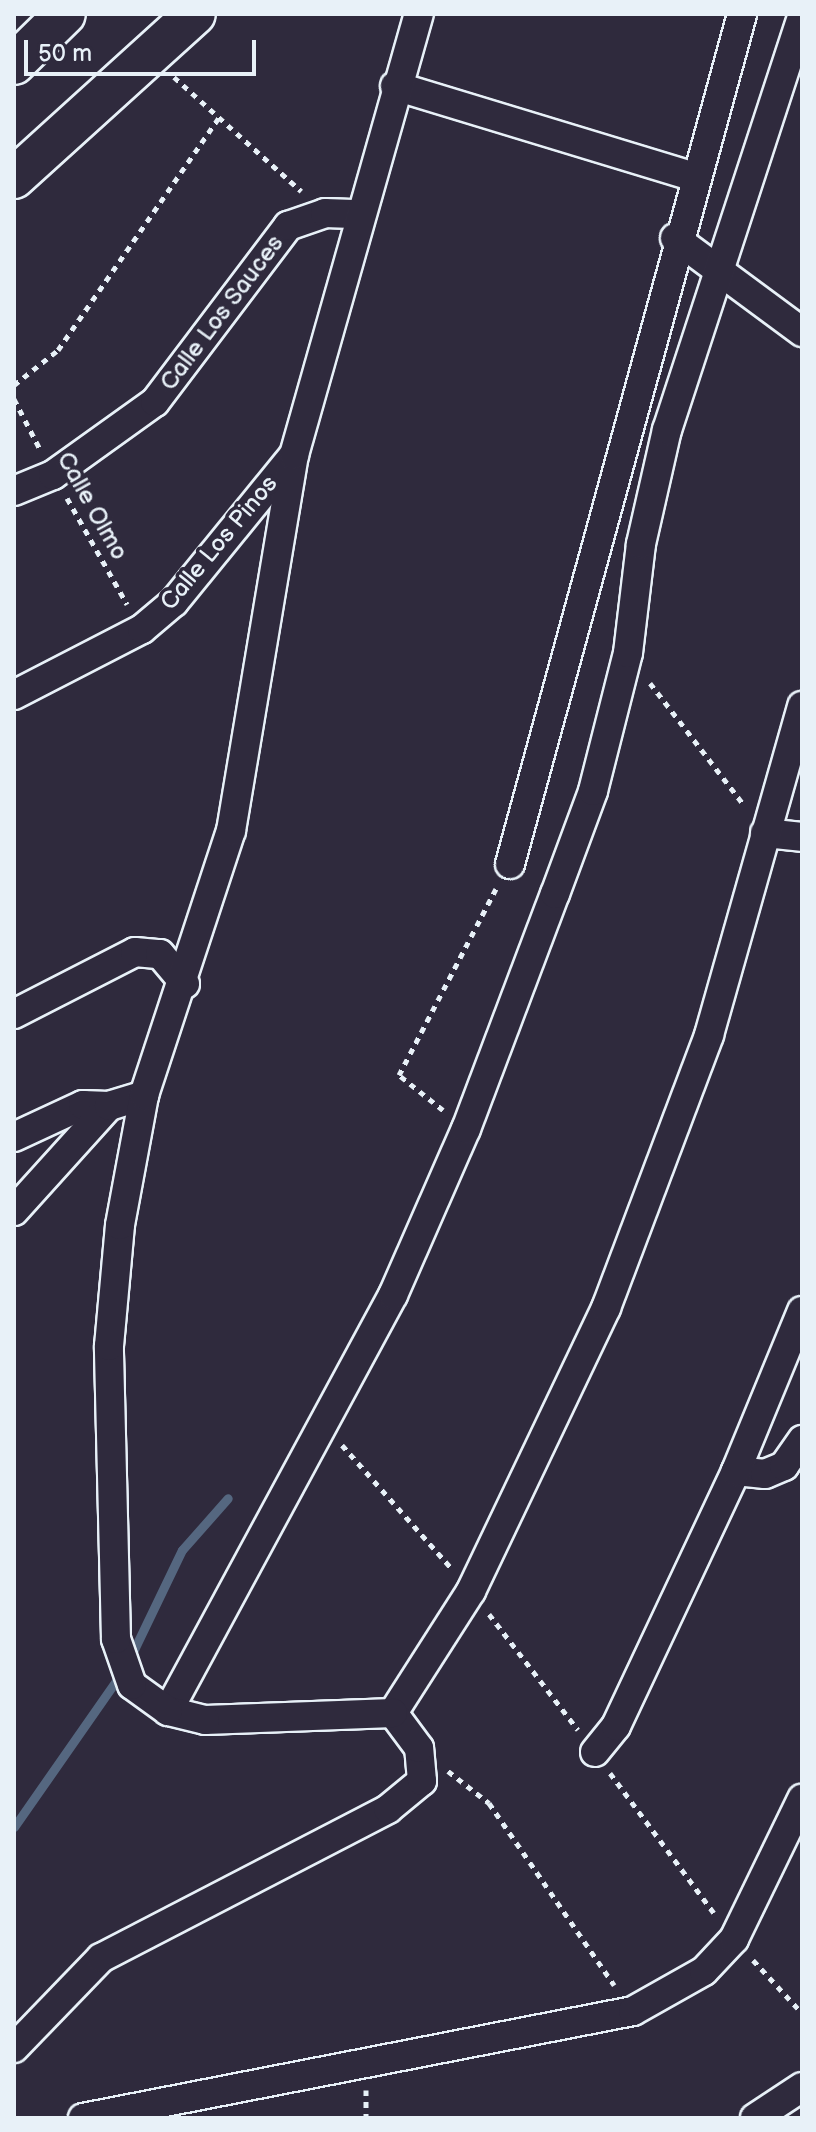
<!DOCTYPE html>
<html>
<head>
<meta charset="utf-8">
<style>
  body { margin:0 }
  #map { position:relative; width:816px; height:2132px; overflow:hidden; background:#2f2a3d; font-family:"Balsamiq Sans",sans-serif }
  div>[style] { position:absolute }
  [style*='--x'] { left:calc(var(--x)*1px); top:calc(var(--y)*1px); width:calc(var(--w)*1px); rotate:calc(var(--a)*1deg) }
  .stream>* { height:9px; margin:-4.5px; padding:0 4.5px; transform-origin:4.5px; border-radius:4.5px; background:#556780 }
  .path>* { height:5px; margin-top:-2.5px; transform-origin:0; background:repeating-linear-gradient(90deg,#e8f1f8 0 6px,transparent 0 12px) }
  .roads { filter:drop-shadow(2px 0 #e8f1f8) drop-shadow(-2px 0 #e8f1f8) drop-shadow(0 2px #e8f1f8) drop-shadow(0 -2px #e8f1f8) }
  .street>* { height:28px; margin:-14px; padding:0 14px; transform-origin:14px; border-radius:14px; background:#2f2a3d }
  .secondary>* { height:40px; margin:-20px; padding:0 20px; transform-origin:20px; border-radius:20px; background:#2f2a3d }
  span { translate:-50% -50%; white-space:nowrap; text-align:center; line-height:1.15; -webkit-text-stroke:7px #2f2a3d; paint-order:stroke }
  .street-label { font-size:24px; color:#e8f1f8 }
  .frame { position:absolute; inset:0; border:16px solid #e8f1f8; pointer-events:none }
  .scale { position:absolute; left:24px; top:40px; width:232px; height:36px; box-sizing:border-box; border:4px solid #e8f1f8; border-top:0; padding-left:10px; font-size:24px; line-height:28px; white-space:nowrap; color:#e8f1f8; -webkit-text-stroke:6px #2f2a3d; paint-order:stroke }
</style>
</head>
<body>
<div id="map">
  <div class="stream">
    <i style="--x:129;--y:1660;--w:122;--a:-64.3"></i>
    <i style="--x:182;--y:1550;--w:69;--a:-48.5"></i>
    <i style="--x:14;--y:1827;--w:189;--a:-55.1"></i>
  </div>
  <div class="path">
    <i style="--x:174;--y:77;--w:171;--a:41.9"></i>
    <i style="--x:14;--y:385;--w:56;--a:-38.5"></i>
    <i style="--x:58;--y:350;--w:285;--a:-55.3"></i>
    <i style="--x:14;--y:399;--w:59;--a:62.6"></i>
    <i style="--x:67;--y:498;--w:122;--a:60.5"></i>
    <i style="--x:650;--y:683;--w:154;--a:52.4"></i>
    <i style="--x:443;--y:1110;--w:56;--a:-141.5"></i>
    <i style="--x:399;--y:1075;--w:210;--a:-62.5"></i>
    <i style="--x:342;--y:1445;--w:166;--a:48.4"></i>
    <i style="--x:489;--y:1614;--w:146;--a:52.5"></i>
    <i style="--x:448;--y:1771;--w:52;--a:38"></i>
    <i style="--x:489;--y:1803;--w:221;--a:55.5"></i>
    <i style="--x:610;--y:1773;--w:174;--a:53.4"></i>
    <i style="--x:753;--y:1960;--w:72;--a:47.2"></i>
    <i style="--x:366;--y:2090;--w:28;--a:90"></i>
  </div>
  <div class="roads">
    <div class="street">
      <i style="--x:395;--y:86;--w:310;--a:16.9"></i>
      <i style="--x:675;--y:238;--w:158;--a:36.5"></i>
      <i style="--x:14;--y:491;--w:42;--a:-22.3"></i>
      <i style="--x:53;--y:475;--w:125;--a:-35.6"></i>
      <i style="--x:155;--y:402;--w:221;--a:-52.9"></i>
      <i style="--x:288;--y:226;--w:39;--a:-19"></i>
      <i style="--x:325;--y:213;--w:35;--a:2"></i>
      <i style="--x:14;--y:695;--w:144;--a:-27.3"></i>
      <i style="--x:142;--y:629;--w:42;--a:-40.2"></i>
      <i style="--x:174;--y:602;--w:190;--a:-50.8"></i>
      <i style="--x:765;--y:833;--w:37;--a:6"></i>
      <i style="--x:510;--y:864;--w:881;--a:-74.73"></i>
      <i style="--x:14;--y:1014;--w:136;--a:-27.1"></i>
      <i style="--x:135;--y:952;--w:25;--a:5"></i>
      <i style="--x:160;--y:954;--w:39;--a:50"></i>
      <i style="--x:14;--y:1137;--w:76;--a:-24.9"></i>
      <i style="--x:83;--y:1105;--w:26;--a:2"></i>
      <i style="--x:14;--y:1211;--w:142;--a:-47.9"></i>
      <i style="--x:109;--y:1106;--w:37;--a:-17"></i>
      <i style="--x:736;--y:1471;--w:29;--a:6"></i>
      <i style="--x:765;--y:1474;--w:21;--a:-23"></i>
      <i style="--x:784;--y:1466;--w:32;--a:-55"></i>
      <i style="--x:168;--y:1711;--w:473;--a:-61.6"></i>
      <i style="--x:393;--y:1295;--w:181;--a:-66.3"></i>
      <i style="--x:466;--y:1129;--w:251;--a:-69.3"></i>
      <i style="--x:555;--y:894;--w:110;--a:-69.7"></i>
      <i style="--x:593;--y:791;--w:142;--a:-75.8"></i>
      <i style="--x:628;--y:653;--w:110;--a:-83.2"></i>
      <i style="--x:641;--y:544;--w:117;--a:-77.2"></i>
      <i style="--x:667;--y:430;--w:435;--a:-71.9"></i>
      <i style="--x:393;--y:1713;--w:145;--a:-57.4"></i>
      <i style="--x:471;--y:1591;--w:314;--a:-64.5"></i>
      <i style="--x:606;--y:1308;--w:292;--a:-69.3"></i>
      <i style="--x:709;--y:1035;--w:342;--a:-74.2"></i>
      <i style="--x:595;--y:1752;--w:33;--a:-51"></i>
      <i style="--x:616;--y:1726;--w:282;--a:-64.8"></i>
      <i style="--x:736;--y:1471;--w:173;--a:-67.6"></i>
      <i style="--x:14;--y:2048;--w:125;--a:-46"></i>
      <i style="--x:101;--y:1958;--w:323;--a:-27.4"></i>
      <i style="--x:388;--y:1809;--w:44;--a:-39.5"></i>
      <i style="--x:422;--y:1781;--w:33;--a:-95"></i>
      <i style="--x:419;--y:1748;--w:44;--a:-126.6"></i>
      <i style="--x:393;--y:1713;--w:188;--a:177.9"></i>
      <i style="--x:205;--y:1720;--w:38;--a:-166"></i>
      <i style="--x:168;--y:1711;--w:44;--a:-144.2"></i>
      <i style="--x:132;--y:1685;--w:49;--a:-109.2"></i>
      <i style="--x:116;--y:1639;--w:293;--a:-91.4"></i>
      <i style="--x:109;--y:1346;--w:121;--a:-84.8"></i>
      <i style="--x:120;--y:1225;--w:132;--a:-79.5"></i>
      <i style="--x:144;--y:1095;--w:278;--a:-71.8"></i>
      <i style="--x:231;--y:831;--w:381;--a:-80.5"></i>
      <i style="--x:294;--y:455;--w:458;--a:-74.2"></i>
      <i style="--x:83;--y:2118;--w:560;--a:-11.01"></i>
      <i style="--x:633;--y:2011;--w:81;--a:-29.4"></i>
      <i style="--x:704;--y:1971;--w:44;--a:-46.8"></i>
      <i style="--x:734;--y:1939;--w:156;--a:-64.1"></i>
      <i style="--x:755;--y:2118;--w:56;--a:-33.4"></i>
    </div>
    <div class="secondary">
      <i style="--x:14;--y:64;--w:71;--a:-44.4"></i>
      <i style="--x:14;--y:178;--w:244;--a:-42.2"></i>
    </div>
  </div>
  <div class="street-label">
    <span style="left:222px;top:313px;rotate:-53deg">Calle Los Sauces</span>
    <span style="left:92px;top:506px;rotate:61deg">Calle Olmo</span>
    <span style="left:219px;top:543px;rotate:-50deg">Calle Los Pinos</span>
  </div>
  <div class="frame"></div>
  <div class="scale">50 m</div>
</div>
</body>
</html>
